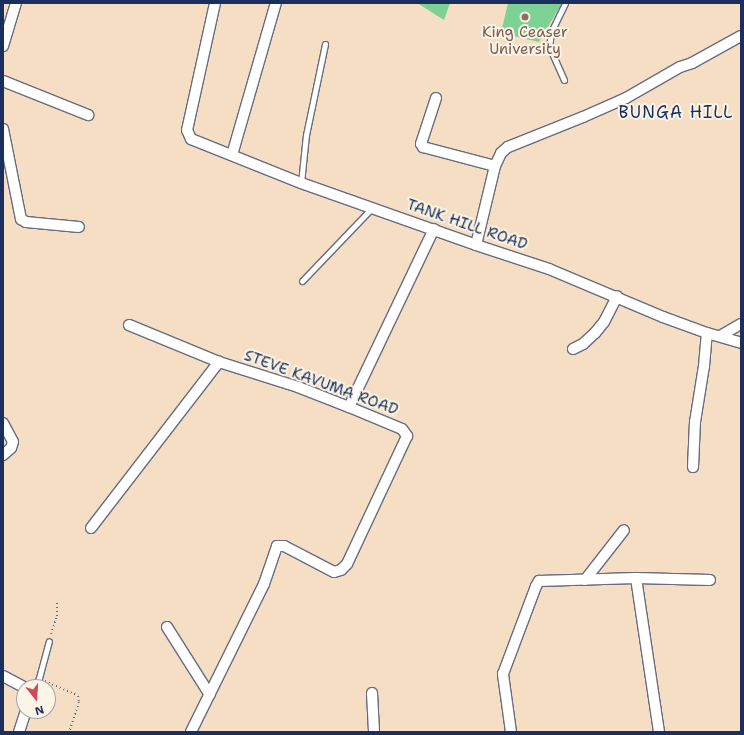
<!DOCTYPE html>
<html>
<head>
<meta charset="utf-8">
<style>
  body { margin:0 }
  #map { position:relative; width:744px; height:735px; overflow:hidden; background:#f5dec3; font-family:"Shantell Sans",sans-serif }
  div>[style] { position:absolute }
  [style*='--x'] { left:calc(var(--x)*1px); top:calc(var(--y)*1px); width:calc(var(--w)*1px); rotate:calc(var(--a)*1deg) }
  .green>* { inset:0; background:#7dd194 }
  .path>* { height:2px; margin-top:-1px; transform-origin:0; background:repeating-linear-gradient(90deg,#676c81 0 1px,transparent 0 4px) }
  .roads { filter:drop-shadow(1px 0 #676c81) drop-shadow(-1px 0 #676c81) drop-shadow(0 1px #676c81) drop-shadow(0 -1px #676c81) }
  .service>* { height:5px; margin:-2.5px; padding:0 2.5px; transform-origin:2.5px; border-radius:2.5px; background:#fff }
  .minor>* { height:10px; margin:-5px; padding:0 5px; transform-origin:5px; border-radius:5px; background:#fff }
  .dots>* { width:11px; height:11px; translate:-50% -50%; box-sizing:border-box; border:2px solid #fcf5e5; border-radius:50% }
  span { translate:-50% -50%; white-space:nowrap; text-align:center; line-height:1.15; -webkit-text-stroke:4px #fcf5e5; paint-order:stroke }
  .education-label { font-size:15px; color:#785e54 }
  .street-label { font-size:15px; color:#1b2f5e }
  .quarter-label { font-size:17px; color:#1b2f5e; letter-spacing:1px }
  .frame { position:absolute; inset:0; border:4px solid #1b2f5e; pointer-events:none }
  .north { position:absolute; left:16px; top:679px; width:40px; height:40px; box-sizing:border-box; background:#fcf5e5; border:1px solid #a2a6af; border-radius:50%; rotate:163deg; font-size:11px; font-weight:700; line-height:16px; text-align:center; color:#1b2f5e }
  .north::after { content:''; display:block; margin:auto; width:14px; height:18px; background:#d1495b; clip-path:polygon(50% 0,100% 100%,50% 72%,0 100%) }
</style>
</head>
<body>
<div id="map">
  <div class="green">
    <i style="clip-path:polygon(417px 3px,450px 3px,444px 20px)"></i>
    <i style="clip-path:polygon(508px 3px,562px 3px,539px 42px,501px 33px)"></i>
  </div>
  <div class="path">
    <i style="--x:51;--y:634;--w:19;--a:-72"></i>
    <i style="--x:57;--y:616;--w:15;--a:-90"></i>
    <i style="--x:45;--y:681;--w:36;--a:24"></i>
    <i style="--x:78;--y:696;--w:6;--a:81"></i>
    <i style="--x:79;--y:702;--w:32;--a:108"></i>
  </div>
  <div class="roads">
    <div class="service">
      <i style="--x:564;--y:80;--w:36;--a:-114"></i>
      <i style="--x:549;--y:47;--w:15;--a:-82"></i>
      <i style="--x:551;--y:32;--w:32;--a:-64"></i>
      <i style="--x:301;--y:183;--w:48;--a:-84.1"></i>
      <i style="--x:306;--y:135;--w:93;--a:-78.2"></i>
      <i style="--x:302;--y:281;--w:101;--a:-46.2"></i>
      <i style="--x:34;--y:687;--w:10;--a:-61"></i>
      <i style="--x:39;--y:678;--w:38;--a:-75"></i>
    </div>
    <div class="minor">
      <i style="--x:215;--y:3;--w:130;--a:102.4"></i>
      <i style="--x:187;--y:130;--w:10;--a:66"></i>
      <i style="--x:191;--y:139;--w:118;--a:21.8"></i>
      <i style="--x:301;--y:183;--w:186;--a:19.5"></i>
      <i style="--x:476;--y:245;--w:77;--a:18.2"></i>
      <i style="--x:549;--y:269;--w:124;--a:22.8"></i>
      <i style="--x:663;--y:317;--w:47;--a:20"></i>
      <i style="--x:707;--y:333;--w:35;--a:16"></i>
      <i style="--x:3;--y:46;--w:45;--a:-73.2"></i>
      <i style="--x:3;--y:81;--w:92;--a:21.8"></i>
      <i style="--x:436;--y:98;--w:48;--a:108.1"></i>
      <i style="--x:421;--y:144;--w:4;--a:56"></i>
      <i style="--x:423;--y:147;--w:74;--a:14.8"></i>
      <i style="--x:3;--y:129;--w:92;--a:78.7"></i>
      <i style="--x:21;--y:219;--w:6;--a:31"></i>
      <i style="--x:26;--y:222;--w:53;--a:5.4"></i>
      <i style="--x:232;--y:155;--w:158;--a:-73.9"></i>
      <i style="--x:476;--y:245;--w:81;--a:-76.5"></i>
      <i style="--x:495;--y:166;--w:14;--a:-65"></i>
      <i style="--x:501;--y:153;--w:9;--a:-41"></i>
      <i style="--x:508;--y:147;--w:81;--a:-21.8"></i>
      <i style="--x:583;--y:117;--w:47;--a:-23.8"></i>
      <i style="--x:626;--y:98;--w:62;--a:-29.9"></i>
      <i style="--x:680;--y:67;--w:13;--a:-18"></i>
      <i style="--x:692;--y:63;--w:56;--a:-28.9"></i>
      <i style="--x:129;--y:325;--w:97;--a:22.3"></i>
      <i style="--x:219;--y:362;--w:83;--a:17.6"></i>
      <i style="--x:298;--y:387;--w:55;--a:21.4"></i>
      <i style="--x:349;--y:407;--w:57;--a:22.5"></i>
      <i style="--x:402;--y:429;--w:9;--a:54"></i>
      <i style="--x:407;--y:436;--w:141;--a:115.1"></i>
      <i style="--x:347;--y:564;--w:8;--a:135"></i>
      <i style="--x:341;--y:570;--w:7;--a:164"></i>
      <i style="--x:334;--y:572;--w:56;--a:-152.5"></i>
      <i style="--x:284;--y:546;--w:7;--a:180"></i>
      <i style="--x:277;--y:546;--w:40;--a:108.9"></i>
      <i style="--x:264;--y:584;--w:165;--a:116.3"></i>
      <i style="--x:720;--y:336;--w:24;--a:-30"></i>
      <i style="--x:573;--y:349;--w:11;--a:-27"></i>
      <i style="--x:583;--y:344;--w:16;--a:-43"></i>
      <i style="--x:595;--y:333;--w:14;--a:-51"></i>
      <i style="--x:604;--y:322;--w:29;--a:-63"></i>
      <i style="--x:349;--y:407;--w:197;--a:-64.5"></i>
      <i style="--x:3;--y:423;--w:21;--a:62"></i>
      <i style="--x:13;--y:442;--w:6;--a:108"></i>
      <i style="--x:11;--y:448;--w:11;--a:139"></i>
      <i style="--x:693;--y:467;--w:45;--a:-87.5"></i>
      <i style="--x:695;--y:422;--w:57;--a:-80.9"></i>
      <i style="--x:704;--y:366;--w:33;--a:-85"></i>
      <i style="--x:91;--y:528;--w:210;--a:-52.4"></i>
      <i style="--x:636;--y:578;--w:156;--a:81.5"></i>
      <i style="--x:585;--y:580;--w:63;--a:-52"></i>
      <i style="--x:167;--y:627;--w:80;--a:57.7"></i>
      <i style="--x:3;--y:676;--w:24;--a:28"></i>
      <i style="--x:372;--y:693;--w:39;--a:87"></i>
      <i style="--x:19;--y:732;--w:22;--a:-72"></i>
      <i style="--x:511;--y:732;--w:59;--a:-97.9"></i>
      <i style="--x:503;--y:674;--w:94;--a:-69.4"></i>
      <i style="--x:536;--y:586;--w:6;--a:-59"></i>
      <i style="--x:539;--y:581;--w:97;--a:-1.8"></i>
      <i style="--x:636;--y:578;--w:74;--a:1.5"></i>
    </div>
  </div>
  <div class="dots">
    <i style="left:525px;top:17px;background:#8d6e63"></i>
  </div>
  <div class="education-label">
    <span style="left:525px;top:41px">King Ceaser<br>University</span>
  </div>
  <div class="street-label">
    <span style="left:467px;top:225px;rotate:19deg">TANK HILL ROAD</span>
    <span style="left:321px;top:383px;rotate:20deg">STEVE KAVUMA ROAD</span>
  </div>
  <div class="quarter-label">
    <span style="left:676px;top:113px">BUNGA HILL</span>
  </div>
  <div class="frame"></div>
  <div class="north">N</div>
</div>
</body>
</html>
